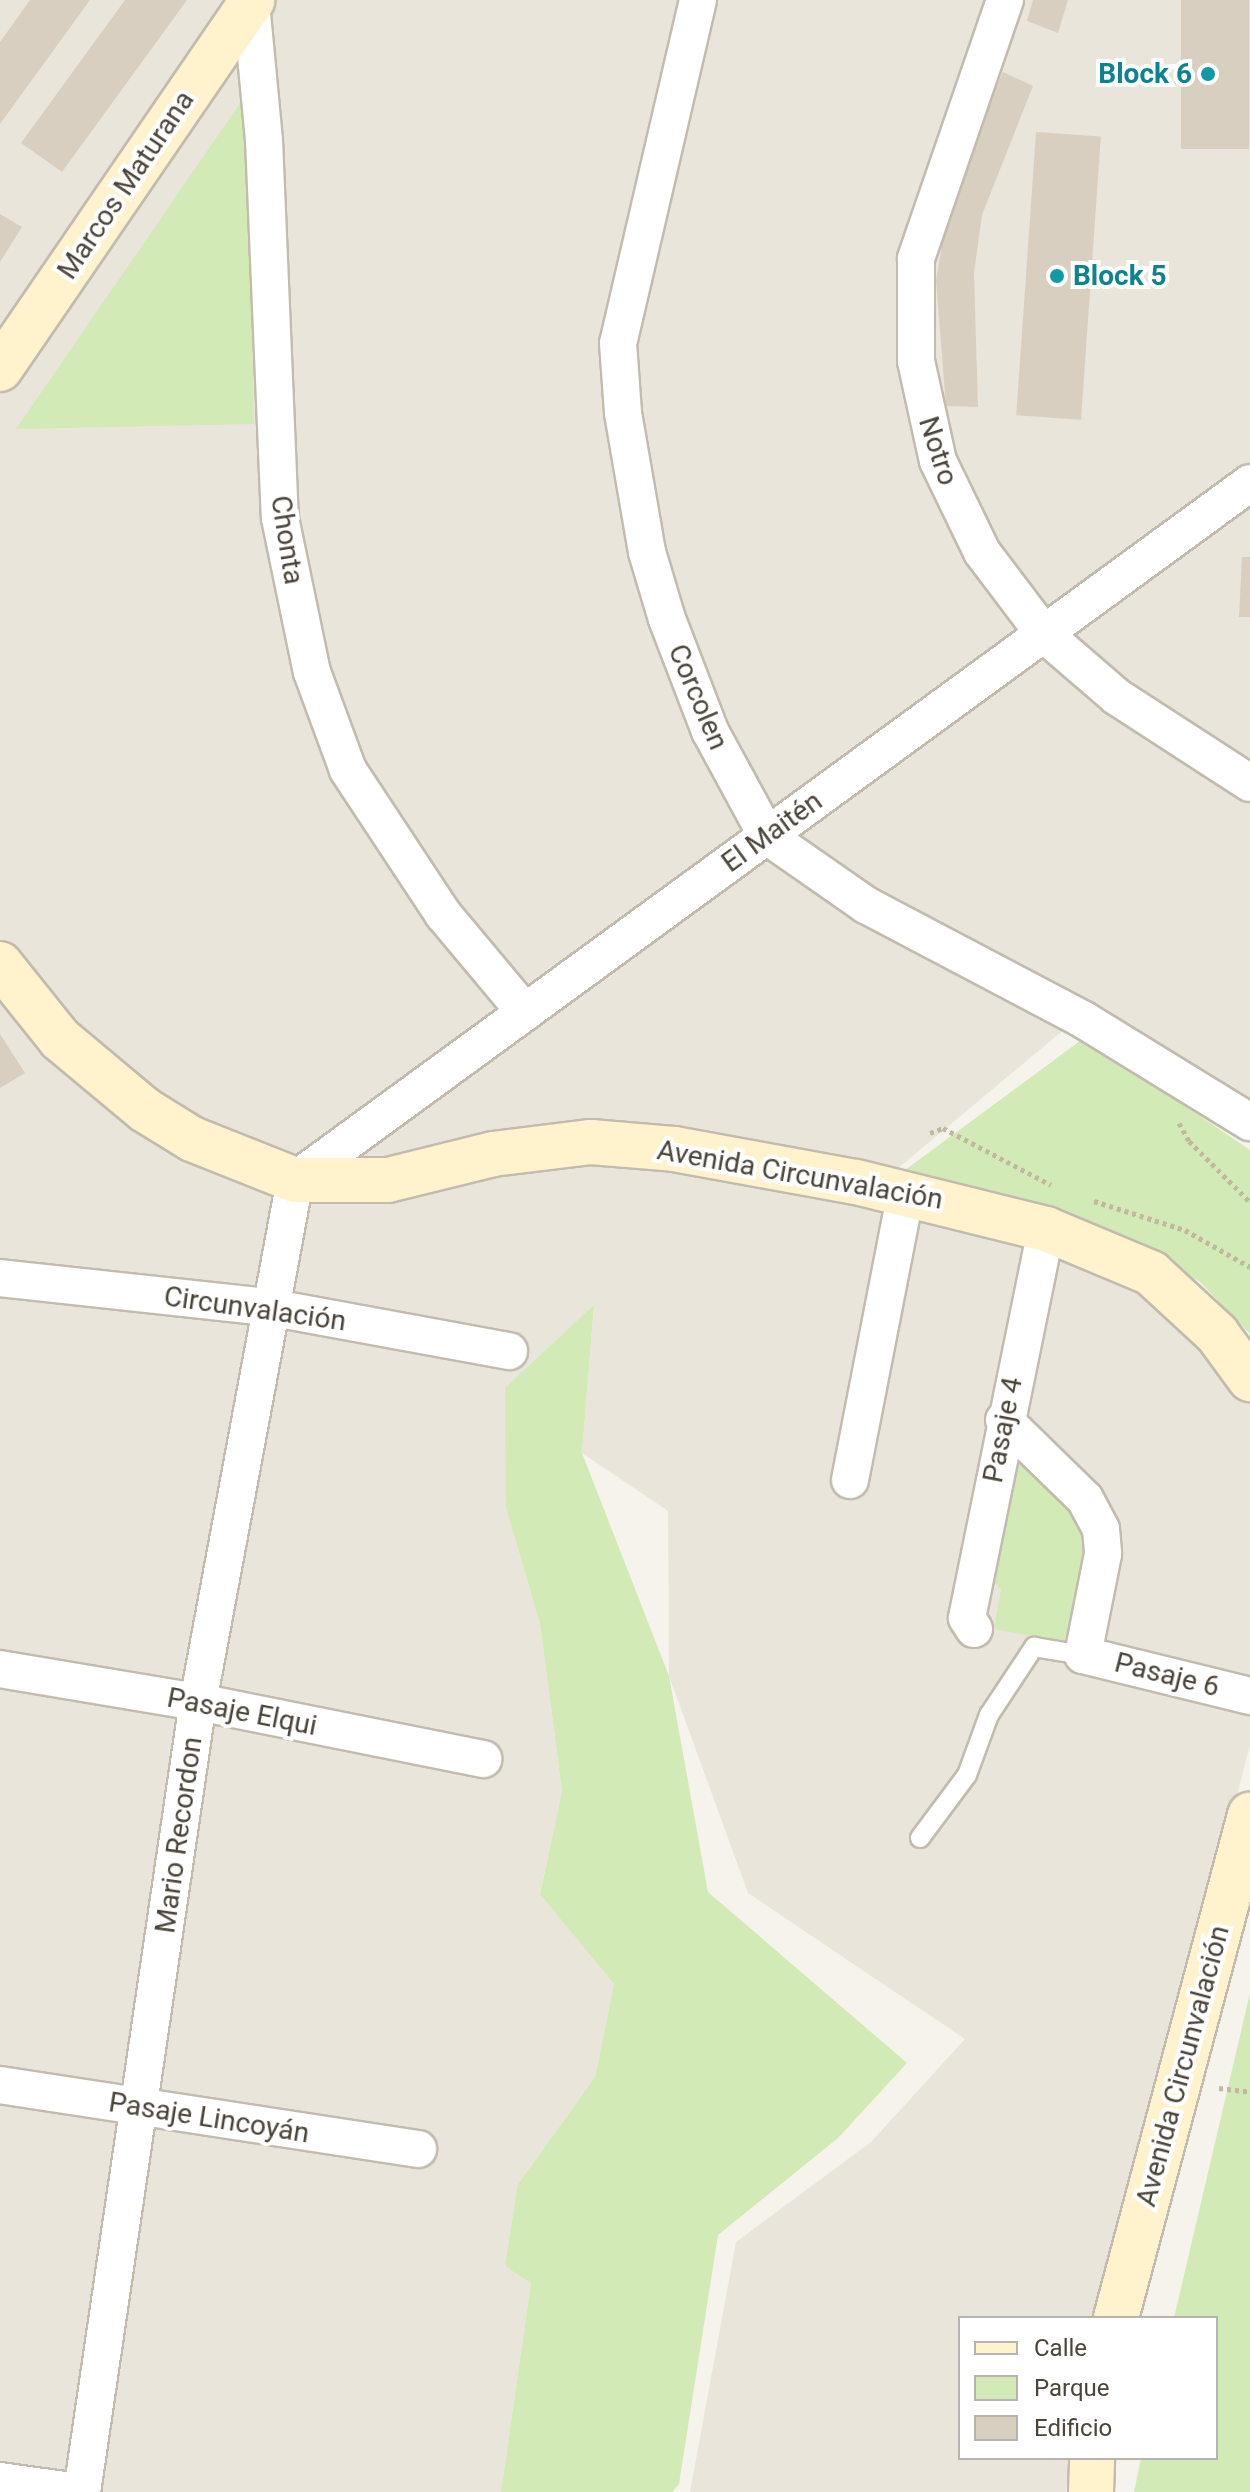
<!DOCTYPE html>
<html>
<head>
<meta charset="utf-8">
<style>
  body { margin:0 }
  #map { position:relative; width:1250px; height:2492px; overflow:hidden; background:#f6f3ec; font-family:Roboto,sans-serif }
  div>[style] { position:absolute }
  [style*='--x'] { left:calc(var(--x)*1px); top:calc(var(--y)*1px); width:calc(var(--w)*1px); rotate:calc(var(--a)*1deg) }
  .residential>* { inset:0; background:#eae5da }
  .green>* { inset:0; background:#d2eab5 }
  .building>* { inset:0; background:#d8cfc1; transform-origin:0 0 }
  .path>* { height:5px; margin-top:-2.5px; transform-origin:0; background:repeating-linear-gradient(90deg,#c4b79f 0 4px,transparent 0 8px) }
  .roads { filter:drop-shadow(2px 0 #c2bbae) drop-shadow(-2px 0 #c2bbae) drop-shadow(0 2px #c2bbae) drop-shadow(0 -2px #c2bbae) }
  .lane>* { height:18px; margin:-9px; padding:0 9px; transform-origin:9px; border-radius:9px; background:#fff }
  .street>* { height:36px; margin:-18px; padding:0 18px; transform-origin:18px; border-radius:18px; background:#fff }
  .secondary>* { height:44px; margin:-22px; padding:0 22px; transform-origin:22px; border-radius:22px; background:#fff3cd }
  .dots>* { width:22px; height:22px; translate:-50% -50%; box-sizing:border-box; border:4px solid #fff; border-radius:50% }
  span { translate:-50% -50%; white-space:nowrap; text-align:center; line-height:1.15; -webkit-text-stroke:8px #fff; paint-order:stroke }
  .culture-label { font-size:28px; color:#0d838f; font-weight:700 }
  .right { translate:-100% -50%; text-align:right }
  .left { translate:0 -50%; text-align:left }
  .street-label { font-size:28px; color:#4b4439 }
  .legend { position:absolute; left:958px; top:2316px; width:260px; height:144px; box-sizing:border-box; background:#fff; border:2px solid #b7b4b0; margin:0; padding:10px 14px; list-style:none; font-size:24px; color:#4b4439 }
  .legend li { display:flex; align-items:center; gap:16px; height:40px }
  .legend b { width:40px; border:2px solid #b7b4b0 }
</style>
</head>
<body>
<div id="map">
  <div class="residential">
    <i style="clip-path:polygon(0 0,1250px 0,1250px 1104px,1090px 1008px,860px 1200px,1032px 1240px,1153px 1291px,1250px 1396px,1250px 1745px,1102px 2318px,960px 2318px,960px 2458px,1070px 2458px,1066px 2492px,690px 2492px,736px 2242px,871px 2142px,965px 2039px,748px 1893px,669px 1676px,668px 1511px,582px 1453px,594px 1307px,506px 1508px,540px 1624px,562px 1791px,540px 1893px,614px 1984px,595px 2077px,518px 2184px,531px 2283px,501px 2492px,0 2492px)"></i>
  </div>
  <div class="green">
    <i style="clip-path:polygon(247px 93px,254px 424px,16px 429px)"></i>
    <i style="clip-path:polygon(1084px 1038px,1250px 1150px,1250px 1334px,1200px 1282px,1150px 1252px,901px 1173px)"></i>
    <i style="clip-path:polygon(594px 1305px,582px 1453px,669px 1676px,708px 1892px,907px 2063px,838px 2138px,718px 2235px,679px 2484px,672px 2492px,501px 2492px,531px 2283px,505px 2266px,518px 2184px,595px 2077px,614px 1984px,540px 1894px,562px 1791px,540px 1624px,506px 1508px,505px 1388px)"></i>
    <i style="clip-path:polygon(1014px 1452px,1063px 1495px,1089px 1536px,1064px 1642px,994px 1629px,1001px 1590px,992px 1579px)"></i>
    <i style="clip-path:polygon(1250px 1993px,1250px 2492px,1134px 2492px,1141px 2458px,1216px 2458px,1216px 2318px,1174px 2318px)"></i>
  </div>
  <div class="building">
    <i style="clip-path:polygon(30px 0,90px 0,0 124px,0 42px)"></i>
    <i style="clip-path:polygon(125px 0,187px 0,62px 172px,21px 143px)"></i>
    <i style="clip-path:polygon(1033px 0,1068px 0,1058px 33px,1027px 21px)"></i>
    <i style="left:1181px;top:0;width:68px;height:149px"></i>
    <i style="clip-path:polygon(1003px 72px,1033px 86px,982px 215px,974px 273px,978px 407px,946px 406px,936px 280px,950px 201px)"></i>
    <i style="left:1036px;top:132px;width:65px;height:284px;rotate:4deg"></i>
    <i style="clip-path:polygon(0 214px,22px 227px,0 262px)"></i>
    <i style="clip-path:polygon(1242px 557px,1250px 557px,1250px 617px,1239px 617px)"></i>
    <i style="clip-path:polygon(0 1034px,25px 1073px,0 1088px)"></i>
  </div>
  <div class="path">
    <i style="--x:1179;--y:1123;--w:21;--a:61"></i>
    <i style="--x:1189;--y:1141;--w:86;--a:45"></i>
    <i style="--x:930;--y:1133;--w:14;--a:-21"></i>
    <i style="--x:943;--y:1128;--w:122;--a:27.8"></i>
    <i style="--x:1094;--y:1201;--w:96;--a:17.7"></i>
    <i style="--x:1185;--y:1230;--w:75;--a:29.6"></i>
    <i style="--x:1219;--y:2088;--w:31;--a:7"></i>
  </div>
  <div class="roads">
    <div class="lane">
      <i style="--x:920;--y:1838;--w:79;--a:-53.3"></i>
      <i style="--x:967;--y:1775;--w:64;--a:-69.9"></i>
      <i style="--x:989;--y:1715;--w:82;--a:-56.5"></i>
      <i style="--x:1034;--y:1647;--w:50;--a:9.3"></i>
    </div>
    <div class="street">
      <i style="--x:698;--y:0;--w:352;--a:103.1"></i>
      <i style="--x:618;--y:343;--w:70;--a:85.9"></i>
      <i style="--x:623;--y:413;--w:141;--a:80.2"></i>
      <i style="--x:647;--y:552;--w:70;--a:73.4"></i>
      <i style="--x:667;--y:619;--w:120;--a:69"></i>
      <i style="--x:710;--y:731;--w:119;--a:61.5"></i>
      <i style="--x:767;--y:836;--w:121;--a:34.9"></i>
      <i style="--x:866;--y:905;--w:246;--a:27.8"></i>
      <i style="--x:1084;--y:1020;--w:195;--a:31.6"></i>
      <i style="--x:1005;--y:0;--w:274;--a:109"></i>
      <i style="--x:916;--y:259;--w:102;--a:90"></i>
      <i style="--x:916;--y:361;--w:102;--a:77.6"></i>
      <i style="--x:938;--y:461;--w:101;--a:64.2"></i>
      <i style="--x:982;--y:552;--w:103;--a:52.9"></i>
      <i style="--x:1044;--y:634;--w:96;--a:40.8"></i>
      <i style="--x:1117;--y:697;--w:158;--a:32.9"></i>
      <i style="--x:251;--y:3;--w:138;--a:84.6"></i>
      <i style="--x:264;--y:140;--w:378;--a:87.6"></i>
      <i style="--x:280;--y:518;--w:157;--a:78.3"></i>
      <i style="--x:312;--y:672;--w:104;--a:69.8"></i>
      <i style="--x:348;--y:770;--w:173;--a:56.6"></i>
      <i style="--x:443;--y:914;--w:128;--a:50.1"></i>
      <i style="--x:0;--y:1278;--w:276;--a:6.2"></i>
      <i style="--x:274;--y:1308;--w:239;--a:10.4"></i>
      <i style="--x:1004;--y:1420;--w:113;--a:44.3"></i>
      <i style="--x:1085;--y:1499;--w:34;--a:62"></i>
      <i style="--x:1101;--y:1529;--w:25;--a:85"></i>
      <i style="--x:1103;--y:1554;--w:103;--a:101.2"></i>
      <i style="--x:1083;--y:1655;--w:172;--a:13.8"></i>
      <i style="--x:850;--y:1480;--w:293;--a:-79"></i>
      <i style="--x:974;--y:1629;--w:13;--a:-122"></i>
      <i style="--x:967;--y:1618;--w:397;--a:-78.5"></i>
      <i style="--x:0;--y:1669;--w:201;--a:9.5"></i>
      <i style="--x:198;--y:1702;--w:291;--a:11.3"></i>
      <i style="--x:0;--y:2085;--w:423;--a:8.7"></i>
      <i style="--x:0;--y:2481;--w:79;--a:8"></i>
      <i style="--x:82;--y:2492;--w:798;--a:-81.65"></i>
      <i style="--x:198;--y:1702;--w:531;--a:-79.47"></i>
      <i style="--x:295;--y:1180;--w:1182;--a:-36.12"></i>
    </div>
    <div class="secondary">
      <i style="--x:0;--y:369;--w:447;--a:-55.6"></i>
      <i style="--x:0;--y:964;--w:96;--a:51.3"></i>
      <i style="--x:60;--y:1039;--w:111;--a:39.9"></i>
      <i style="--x:145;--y:1110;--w:55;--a:31.7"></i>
      <i style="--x:192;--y:1139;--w:111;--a:21.7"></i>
      <i style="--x:295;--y:1180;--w:93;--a:0"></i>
      <i style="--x:388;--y:1180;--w:108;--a:-13.9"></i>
      <i style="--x:493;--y:1154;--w:99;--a:-7"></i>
      <i style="--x:591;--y:1142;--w:83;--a:4.8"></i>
      <i style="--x:674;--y:1149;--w:185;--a:10.3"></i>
      <i style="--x:856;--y:1182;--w:196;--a:13.9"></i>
      <i style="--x:1046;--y:1229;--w:114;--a:22.7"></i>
      <i style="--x:1151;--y:1273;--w:90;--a:42.7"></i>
      <i style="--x:1217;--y:1334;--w:56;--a:53.7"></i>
      <i style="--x:1116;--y:2318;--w:521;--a:-75.08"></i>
      <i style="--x:1091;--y:2492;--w:34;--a:-88"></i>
    </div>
  </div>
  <div class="dots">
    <i style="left:1208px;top:74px;background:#0f9aa8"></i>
    <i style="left:1057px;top:276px;background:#0f9aa8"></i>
  </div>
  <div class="culture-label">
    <span class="right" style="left:1192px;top:74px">Block 6</span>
    <span class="left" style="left:1073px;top:276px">Block 5</span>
  </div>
  <div class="street-label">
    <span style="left:126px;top:185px;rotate:-56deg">Marcos Maturana</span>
    <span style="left:938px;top:451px;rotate:72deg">Notro</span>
    <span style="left:287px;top:540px;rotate:81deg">Chonta</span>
    <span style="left:698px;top:697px;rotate:67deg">Corcolen</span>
    <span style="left:772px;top:832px;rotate:-36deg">El Maitén</span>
    <span style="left:800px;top:1175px;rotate:10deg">Avenida Circunvalación</span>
    <span style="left:255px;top:1309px;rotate:8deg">Circunvalación</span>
    <span style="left:1003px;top:1430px;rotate:-79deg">Pasaje 4</span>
    <span style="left:1167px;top:1675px;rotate:14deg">Pasaje 6</span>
    <span style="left:242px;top:1712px;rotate:11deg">Pasaje Elqui</span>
    <span style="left:179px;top:1835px;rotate:-82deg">Mario Recordon</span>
    <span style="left:1183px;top:2066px;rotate:-75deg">Avenida Circunvalación</span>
    <span style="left:209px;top:2118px;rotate:9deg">Pasaje Lincoyán</span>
  </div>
  <ul class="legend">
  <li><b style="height:10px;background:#fff3cd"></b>Calle</li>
  <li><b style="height:22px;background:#d2eab5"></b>Parque</li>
  <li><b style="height:22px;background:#d8cfc1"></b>Edificio</li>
  </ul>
</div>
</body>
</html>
